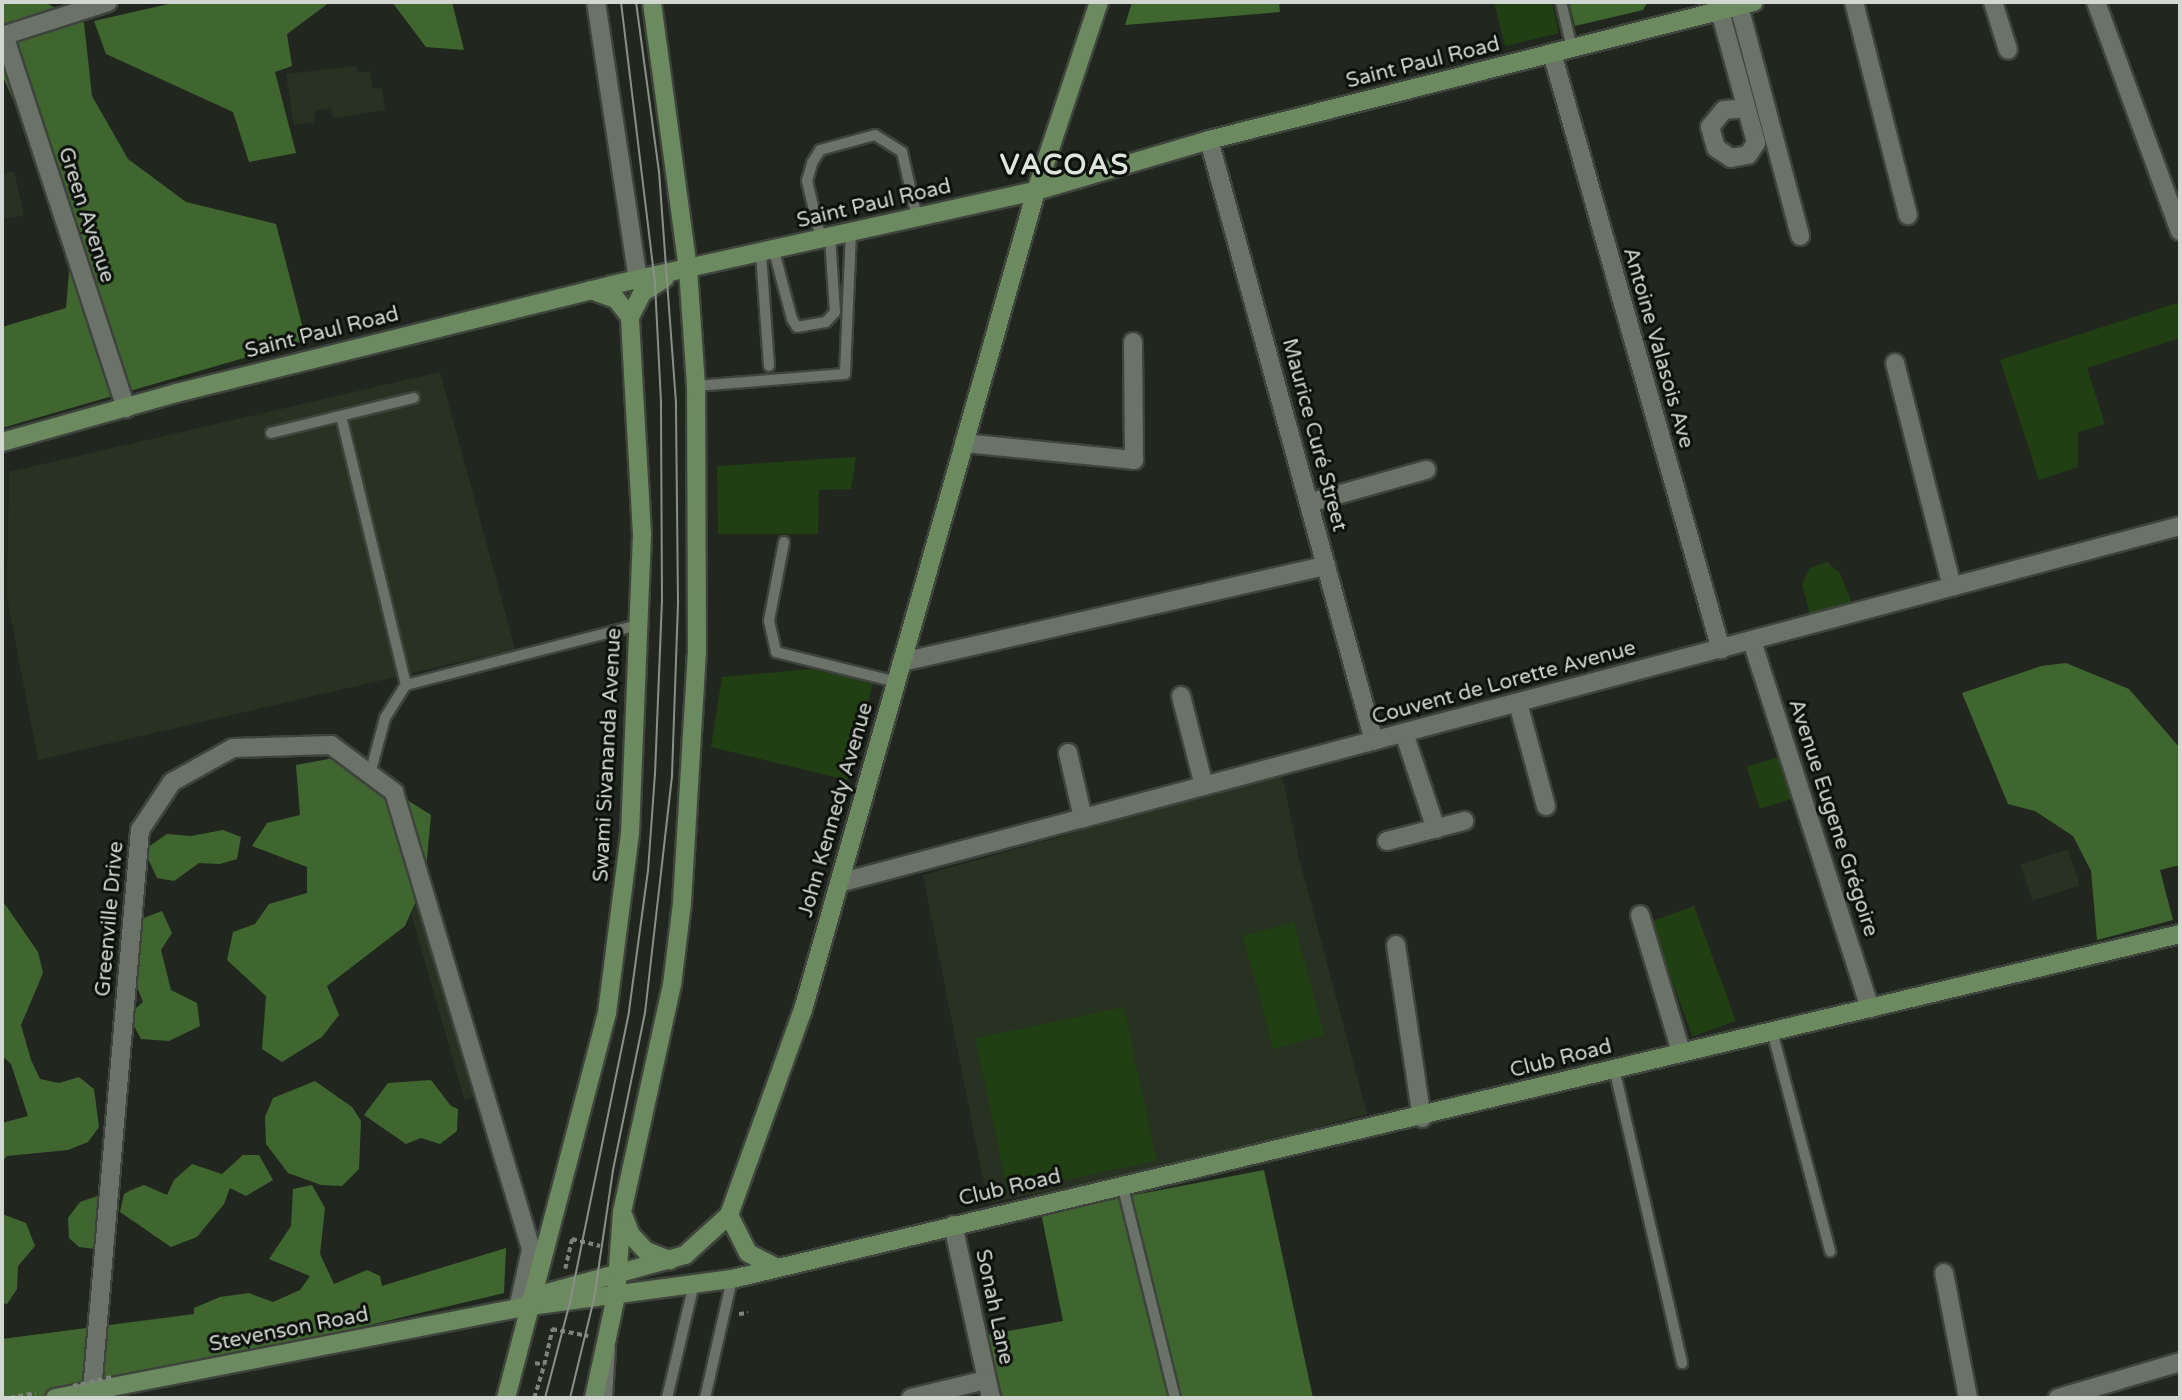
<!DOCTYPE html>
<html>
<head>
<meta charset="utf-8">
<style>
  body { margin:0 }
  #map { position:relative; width:2182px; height:1400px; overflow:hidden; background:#21271e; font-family:"Varela Round",sans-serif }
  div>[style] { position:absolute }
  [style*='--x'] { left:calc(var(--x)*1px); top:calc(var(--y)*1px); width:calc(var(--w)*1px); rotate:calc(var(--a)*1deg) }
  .built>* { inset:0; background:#283223; transform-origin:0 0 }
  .green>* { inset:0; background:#203f12; transform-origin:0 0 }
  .forest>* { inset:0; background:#406630 }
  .path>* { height:3.5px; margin-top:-1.75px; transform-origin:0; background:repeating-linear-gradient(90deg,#7e837c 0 5px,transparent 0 8.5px) }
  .roads { filter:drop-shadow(2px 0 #3e443c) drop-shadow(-2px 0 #3e443c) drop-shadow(0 2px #3e443c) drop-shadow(0 -2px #3e443c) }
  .lane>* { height:10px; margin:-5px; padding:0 5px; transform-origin:5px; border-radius:5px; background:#6b7368 }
  .street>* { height:18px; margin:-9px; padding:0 9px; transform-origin:9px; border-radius:9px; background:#6b7368 }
  .secondary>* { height:18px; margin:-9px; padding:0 9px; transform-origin:9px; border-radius:9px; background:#6c8a5f }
  .tram>* { height:2px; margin:-1px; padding:0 1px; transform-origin:1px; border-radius:1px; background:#8a9089 }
  .path-bridge>* { height:3.5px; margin-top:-1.75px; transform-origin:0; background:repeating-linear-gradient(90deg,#7e837c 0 5px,transparent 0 8.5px) }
  span { translate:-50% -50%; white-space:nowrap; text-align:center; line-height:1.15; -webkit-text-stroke:6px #0c0f0b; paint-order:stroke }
  .street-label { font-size:21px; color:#d2d7d1 }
  .district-label { font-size:28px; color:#dee7db; font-weight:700; letter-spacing:2px }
  .frame { position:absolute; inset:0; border:4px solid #d2d7d1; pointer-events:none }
</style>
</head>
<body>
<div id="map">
  <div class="built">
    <i style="clip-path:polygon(356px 66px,358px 73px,370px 71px,373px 89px,382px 88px,385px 110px,333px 118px,331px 108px,316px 111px,314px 122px,294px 125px,286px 74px)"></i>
    <i style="clip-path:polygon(14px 171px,24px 215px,2px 220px,2px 174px)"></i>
    <i style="clip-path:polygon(440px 372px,515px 649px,38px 760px,7px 597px,9px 472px)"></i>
    <i style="clip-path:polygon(1282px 775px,1299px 858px,1367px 1114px,1179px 1165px,988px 1203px,923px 875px)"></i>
    <i style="left:2068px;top:849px;width:38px;height:50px;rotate:72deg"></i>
    <i style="left:406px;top:863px;width:244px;height:9px;rotate:74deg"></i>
  </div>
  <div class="green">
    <i style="clip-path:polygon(1494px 2px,1552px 2px,1559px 33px,1505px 46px)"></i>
    <i style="clip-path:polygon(2180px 302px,2180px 338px,2087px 368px,2105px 424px,2078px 432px,2078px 467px,2039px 480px,2000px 360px)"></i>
    <i style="clip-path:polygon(856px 457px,851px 489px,819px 490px,818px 534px,718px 534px,717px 466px)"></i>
    <i style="clip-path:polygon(1827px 562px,1840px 573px,1852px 603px,1810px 614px,1802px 584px,1810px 568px)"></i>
    <i style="clip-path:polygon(811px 669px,873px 683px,847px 780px,711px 747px,722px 677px)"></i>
    <i style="left:1785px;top:755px;width:44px;height:40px;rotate:73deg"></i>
    <i style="left:1694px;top:906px;width:122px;height:46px;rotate:70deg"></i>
    <i style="left:1294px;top:922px;width:117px;height:53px;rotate:75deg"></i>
    <i style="left:1124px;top:1007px;width:157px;height:152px;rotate:78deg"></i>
  </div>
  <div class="forest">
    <i style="clip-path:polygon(2px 2px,44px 2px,84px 23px,92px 96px,128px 159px,186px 202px,276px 224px,306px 340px,2px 428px,2px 327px,66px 308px,72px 238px,2px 74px)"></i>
    <i style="clip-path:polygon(177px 2px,330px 2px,287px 34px,292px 66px,275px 72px,296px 153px,249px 162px,233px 112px,106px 54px,94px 21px)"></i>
    <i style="clip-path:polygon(377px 2px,452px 2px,464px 50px,426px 47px,392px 2px)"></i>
    <i style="clip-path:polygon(1132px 2px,1279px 2px,1280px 12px,1125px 25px)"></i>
    <i style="clip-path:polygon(1569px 2px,1648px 2px,1643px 10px,1575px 26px)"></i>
    <i style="clip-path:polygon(2066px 663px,2129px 689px,2180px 748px,2180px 865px,2160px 870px,2173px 920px,2097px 940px,2091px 871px,2073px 836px,2035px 811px,2008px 804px,1962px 693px,2041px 666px)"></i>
    <i style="clip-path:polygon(339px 757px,431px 815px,425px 880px,405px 926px,327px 986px,339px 1015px,322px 1037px,282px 1062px,262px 1049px,266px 996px,227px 960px,233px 932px,255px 924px,269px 904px,307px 893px,307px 867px,252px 846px,267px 823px,300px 815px,296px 765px)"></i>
    <i style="clip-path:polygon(223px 830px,241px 837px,237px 859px,220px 864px,199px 863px,174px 881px,157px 878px,144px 850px,167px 834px,191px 836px)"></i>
    <i style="clip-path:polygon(2px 900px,38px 952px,43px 973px,21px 1025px,31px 1060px,40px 1079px,59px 1083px,79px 1077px,94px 1089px,99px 1127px,88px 1142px,68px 1150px,7px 1156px,2px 1162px,2px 1123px,28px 1116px,11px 1064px,2px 1056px)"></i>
    <i style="clip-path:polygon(162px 911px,172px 933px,161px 950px,171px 990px,197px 1003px,200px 1026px,169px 1041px,141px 1039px,128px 1015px,143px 1002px,133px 977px,136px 921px)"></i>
    <i style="clip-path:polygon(431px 1080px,451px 1106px,458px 1109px,457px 1131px,440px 1144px,421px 1138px,406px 1144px,364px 1115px,388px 1083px)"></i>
    <i style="clip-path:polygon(315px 1081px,352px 1107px,361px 1121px,359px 1169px,342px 1186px,321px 1185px,288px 1173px,266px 1144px,265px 1117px,273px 1098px)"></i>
    <i style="clip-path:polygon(243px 1155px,259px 1155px,273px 1180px,246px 1196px,230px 1188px,224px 1204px,197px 1237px,171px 1247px,120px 1212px,124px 1194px,131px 1190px,144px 1185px,167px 1195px,174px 1180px,192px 1164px,222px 1174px)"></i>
    <i style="clip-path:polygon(1264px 1170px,1313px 1398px,1003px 1398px,987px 1335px,1063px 1321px,1041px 1213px)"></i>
    <i style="clip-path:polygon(312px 1185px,325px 1208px,320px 1254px,334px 1284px,367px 1270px,380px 1276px,382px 1286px,506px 1248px,504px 1293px,92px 1391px,49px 1398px,2px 1398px,2px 1339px,194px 1314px,194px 1308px,220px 1297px,249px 1293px,273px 1302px,300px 1290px,310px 1276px,269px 1259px,291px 1226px,293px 1189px)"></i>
    <i style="clip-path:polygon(100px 1195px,96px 1249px,79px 1247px,69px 1238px,68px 1218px,80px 1202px)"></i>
    <i style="clip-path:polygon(2px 1214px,26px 1223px,35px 1246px,18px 1266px,17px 1289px,7px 1304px,2px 1303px)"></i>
  </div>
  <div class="path">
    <i style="--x:565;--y:1269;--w:31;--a:-77"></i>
    <i style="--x:572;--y:1239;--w:29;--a:14"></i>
    <i style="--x:739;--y:1314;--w:9;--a:-6"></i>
    <i style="--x:535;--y:1363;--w:9;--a:13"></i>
    <i style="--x:544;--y:1365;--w:37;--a:-77"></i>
    <i style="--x:552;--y:1329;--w:37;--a:11"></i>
    <i style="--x:10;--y:1398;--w:26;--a:-11"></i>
    <i style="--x:534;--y:1398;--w:34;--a:-73"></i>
  </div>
  <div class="roads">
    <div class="lane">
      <i style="--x:1561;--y:2;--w:47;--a:76.6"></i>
      <i style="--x:821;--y:239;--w:60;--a:-103.6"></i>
      <i style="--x:807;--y:181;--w:19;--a:-74"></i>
      <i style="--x:812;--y:163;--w:15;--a:-58"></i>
      <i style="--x:820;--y:150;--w:57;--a:-15.3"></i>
      <i style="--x:875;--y:135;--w:32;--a:32"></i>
      <i style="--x:902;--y:152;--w:67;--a:77"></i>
      <i style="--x:774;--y:251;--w:70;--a:75.2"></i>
      <i style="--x:792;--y:319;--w:9;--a:58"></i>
      <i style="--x:797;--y:327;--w:29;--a:-10"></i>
      <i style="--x:826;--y:322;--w:13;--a:-48"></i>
      <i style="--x:835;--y:312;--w:75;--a:-93.8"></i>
      <i style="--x:761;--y:254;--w:112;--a:85.9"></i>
      <i style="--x:696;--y:386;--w:149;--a:-4.6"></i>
      <i style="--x:845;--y:374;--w:142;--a:-87.6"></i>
      <i style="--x:341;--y:416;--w:277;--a:76.4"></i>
      <i style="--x:271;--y:433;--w:147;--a:-13.8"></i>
      <i style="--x:784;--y:542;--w:80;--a:100.8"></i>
      <i style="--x:769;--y:621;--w:32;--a:77"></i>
      <i style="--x:776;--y:652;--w:124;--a:14"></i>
      <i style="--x:370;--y:774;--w:58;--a:-75"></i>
      <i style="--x:385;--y:718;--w:39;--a:-58"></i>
      <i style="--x:406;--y:685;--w:240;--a:-14.5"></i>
      <i style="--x:1772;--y:1031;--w:228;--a:75.2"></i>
      <i style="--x:1614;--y:1068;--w:303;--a:77"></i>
      <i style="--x:1122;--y:1184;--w:220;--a:76.1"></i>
      <i style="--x:607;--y:1398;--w:49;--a:-86.5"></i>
      <i style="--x:667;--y:1398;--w:117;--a:-76.7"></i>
      <i style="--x:705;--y:1398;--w:122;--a:-77.2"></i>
    </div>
    <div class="street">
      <i style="--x:596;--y:2;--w:280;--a:81.4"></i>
      <i style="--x:1854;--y:2;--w:220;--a:75.8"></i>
      <i style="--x:1993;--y:2;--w:50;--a:72.6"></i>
      <i style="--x:2096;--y:2;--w:244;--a:69.9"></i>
      <i style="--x:1739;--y:6;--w:238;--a:75.1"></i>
      <i style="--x:1720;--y:11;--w:137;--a:74.7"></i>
      <i style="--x:1756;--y:143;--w:14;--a:124"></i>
      <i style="--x:1748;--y:155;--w:17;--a:170"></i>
      <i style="--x:1731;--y:158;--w:18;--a:-146"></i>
      <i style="--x:1716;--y:148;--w:22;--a:-106"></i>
      <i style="--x:1710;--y:127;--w:22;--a:-51"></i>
      <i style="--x:1724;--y:110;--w:21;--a:-5"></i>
      <i style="--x:4;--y:35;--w:393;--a:71.9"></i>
      <i style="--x:2;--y:36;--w:111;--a:-17.8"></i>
      <i style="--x:1552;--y:53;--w:620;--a:74.19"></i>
      <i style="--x:1209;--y:140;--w:623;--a:74.65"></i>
      <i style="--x:1895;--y:363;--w:231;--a:75.7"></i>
      <i style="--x:964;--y:443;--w:171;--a:5.7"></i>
      <i style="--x:1134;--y:460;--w:118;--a:-90.5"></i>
      <i style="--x:1309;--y:503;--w:122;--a:-15.8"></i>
      <i style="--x:1752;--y:641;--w:386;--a:72.2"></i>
      <i style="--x:902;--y:662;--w:435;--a:-12.8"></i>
      <i style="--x:1181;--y:696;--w:93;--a:75.7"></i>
      <i style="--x:1518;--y:703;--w:107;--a:74.8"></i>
      <i style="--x:1404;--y:733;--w:101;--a:71.6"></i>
      <i style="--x:1068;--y:753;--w:67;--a:77"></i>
      <i style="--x:1387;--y:841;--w:80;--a:-14.6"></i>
      <i style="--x:839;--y:883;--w:1388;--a:-14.91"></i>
      <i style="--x:1640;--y:915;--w:143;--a:73.3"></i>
      <i style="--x:1396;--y:945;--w:175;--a:81.5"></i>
      <i style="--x:953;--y:1225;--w:177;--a:77.6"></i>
      <i style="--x:1944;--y:1273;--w:127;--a:79.1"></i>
      <i style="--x:92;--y:1391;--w:563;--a:-85.11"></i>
      <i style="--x:140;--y:830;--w:58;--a:-56.3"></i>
      <i style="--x:172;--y:782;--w:70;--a:-29.1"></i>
      <i style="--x:233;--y:748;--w:98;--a:-1.8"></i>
      <i style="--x:331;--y:745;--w:79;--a:36.7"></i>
      <i style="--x:394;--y:792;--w:478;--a:73.3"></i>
      <i style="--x:531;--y:1250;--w:60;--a:102.4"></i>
      <i style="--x:911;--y:1398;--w:77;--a:-13.5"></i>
      <i style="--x:2058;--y:1398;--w:127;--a:-16.4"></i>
    </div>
    <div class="secondary">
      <i style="--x:591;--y:290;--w:27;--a:20"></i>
      <i style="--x:616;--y:299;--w:23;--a:52"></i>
      <i style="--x:2;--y:442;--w:181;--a:-15.7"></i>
      <i style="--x:176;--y:393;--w:448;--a:-13.9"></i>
      <i style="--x:611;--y:285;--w:435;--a:-12.5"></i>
      <i style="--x:1036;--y:191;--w:180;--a:-16.4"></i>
      <i style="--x:1209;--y:140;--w:562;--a:-14.21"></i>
      <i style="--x:729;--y:1215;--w:42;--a:63.4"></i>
      <i style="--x:748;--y:1253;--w:33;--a:27"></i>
      <i style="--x:624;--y:1217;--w:19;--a:69"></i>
      <i style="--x:631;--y:1235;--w:22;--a:47"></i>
      <i style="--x:646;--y:1251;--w:26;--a:21"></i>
      <i style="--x:524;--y:1307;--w:16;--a:-43"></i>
      <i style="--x:536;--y:1296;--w:155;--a:-15.4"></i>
      <i style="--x:685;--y:1255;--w:59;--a:-42.3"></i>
      <i style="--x:729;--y:1215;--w:218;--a:-70.2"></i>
      <i style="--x:803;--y:1010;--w:851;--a:-74.12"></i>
      <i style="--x:1036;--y:191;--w:199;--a:-71.6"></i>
      <i style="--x:55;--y:1398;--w:478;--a:-11"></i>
      <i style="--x:524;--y:1307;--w:210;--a:-7.7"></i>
      <i style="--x:732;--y:1279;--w:1489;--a:-13.4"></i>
      <i style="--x:506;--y:1398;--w:398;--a:-75.3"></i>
      <i style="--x:607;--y:1013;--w:180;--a:-82.7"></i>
      <i style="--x:630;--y:834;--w:300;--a:-87.7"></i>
      <i style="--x:642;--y:534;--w:217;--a:-93.2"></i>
      <i style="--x:630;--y:317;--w:27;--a:-63"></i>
      <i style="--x:642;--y:293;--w:27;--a:-33"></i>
      <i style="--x:594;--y:1398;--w:104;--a:-77.8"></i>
      <i style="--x:616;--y:1296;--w:84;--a:-85.9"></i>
      <i style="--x:622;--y:1212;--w:232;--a:-77.6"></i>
      <i style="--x:672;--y:985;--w:83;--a:-83"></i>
      <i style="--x:682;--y:903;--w:249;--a:-86.6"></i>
      <i style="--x:697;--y:654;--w:268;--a:-90.2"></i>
      <i style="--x:696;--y:386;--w:117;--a:-93.9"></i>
      <i style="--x:688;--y:269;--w:269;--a:-97.7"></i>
    </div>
  </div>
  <div class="tram">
    <i style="--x:545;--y:1398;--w:99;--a:-75.4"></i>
    <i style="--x:570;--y:1302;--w:297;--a:-78.5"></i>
    <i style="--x:629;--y:1011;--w:141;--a:-82.3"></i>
    <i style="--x:648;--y:871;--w:97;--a:-85.9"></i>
    <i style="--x:655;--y:774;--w:173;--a:-87.7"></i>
    <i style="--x:662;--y:601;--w:199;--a:-90.3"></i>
    <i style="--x:661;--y:402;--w:119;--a:-92.9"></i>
    <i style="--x:655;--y:283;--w:283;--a:-96.9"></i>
    <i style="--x:570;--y:1398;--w:102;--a:-76.4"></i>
    <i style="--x:594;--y:1299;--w:130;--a:-81.6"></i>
    <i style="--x:613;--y:1170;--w:160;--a:-78.5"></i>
    <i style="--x:645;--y:1013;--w:240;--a:-83.5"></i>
    <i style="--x:672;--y:775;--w:174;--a:-88"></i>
    <i style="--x:678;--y:601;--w:198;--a:-90.6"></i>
    <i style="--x:676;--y:403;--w:232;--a:-94.2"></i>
    <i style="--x:659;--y:172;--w:172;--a:-97.7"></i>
  </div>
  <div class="path-bridge">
    <i style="--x:73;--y:1386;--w:40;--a:-13"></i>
  </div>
  <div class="street-label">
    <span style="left:1423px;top:63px;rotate:-14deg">Saint Paul Road</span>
    <span style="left:874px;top:204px;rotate:-13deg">Saint Paul Road</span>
    <span style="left:86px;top:215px;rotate:72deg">Green Avenue</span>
    <span style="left:322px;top:333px;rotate:-14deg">Saint Paul Road</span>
    <span style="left:1658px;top:348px;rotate:74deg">Antoine Valasois Ave</span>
    <span style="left:1314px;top:435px;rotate:75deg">Maurice Curé Street</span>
    <span style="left:1504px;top:683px;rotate:-15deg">Couvent de Lorette Avenue</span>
    <span style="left:608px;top:755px;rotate:-87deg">Swami Sivananda Avenue</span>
    <span style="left:836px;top:810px;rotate:-74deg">John Kennedy Avenue</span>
    <span style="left:1833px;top:818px;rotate:72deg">Avenue Eugene Grégoire</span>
    <span style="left:110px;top:919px;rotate:-85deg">Greenville Drive</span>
    <span style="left:1561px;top:1059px;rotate:-14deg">Club Road</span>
    <span style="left:1010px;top:1188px;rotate:-13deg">Club Road</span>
    <span style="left:994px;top:1307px;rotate:78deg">Sonah Lane</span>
    <span style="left:289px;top:1330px;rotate:-11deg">Stevenson Road</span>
  </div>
  <div class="district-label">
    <span style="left:1065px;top:165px">VACOAS</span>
  </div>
  <div class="frame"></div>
</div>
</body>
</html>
